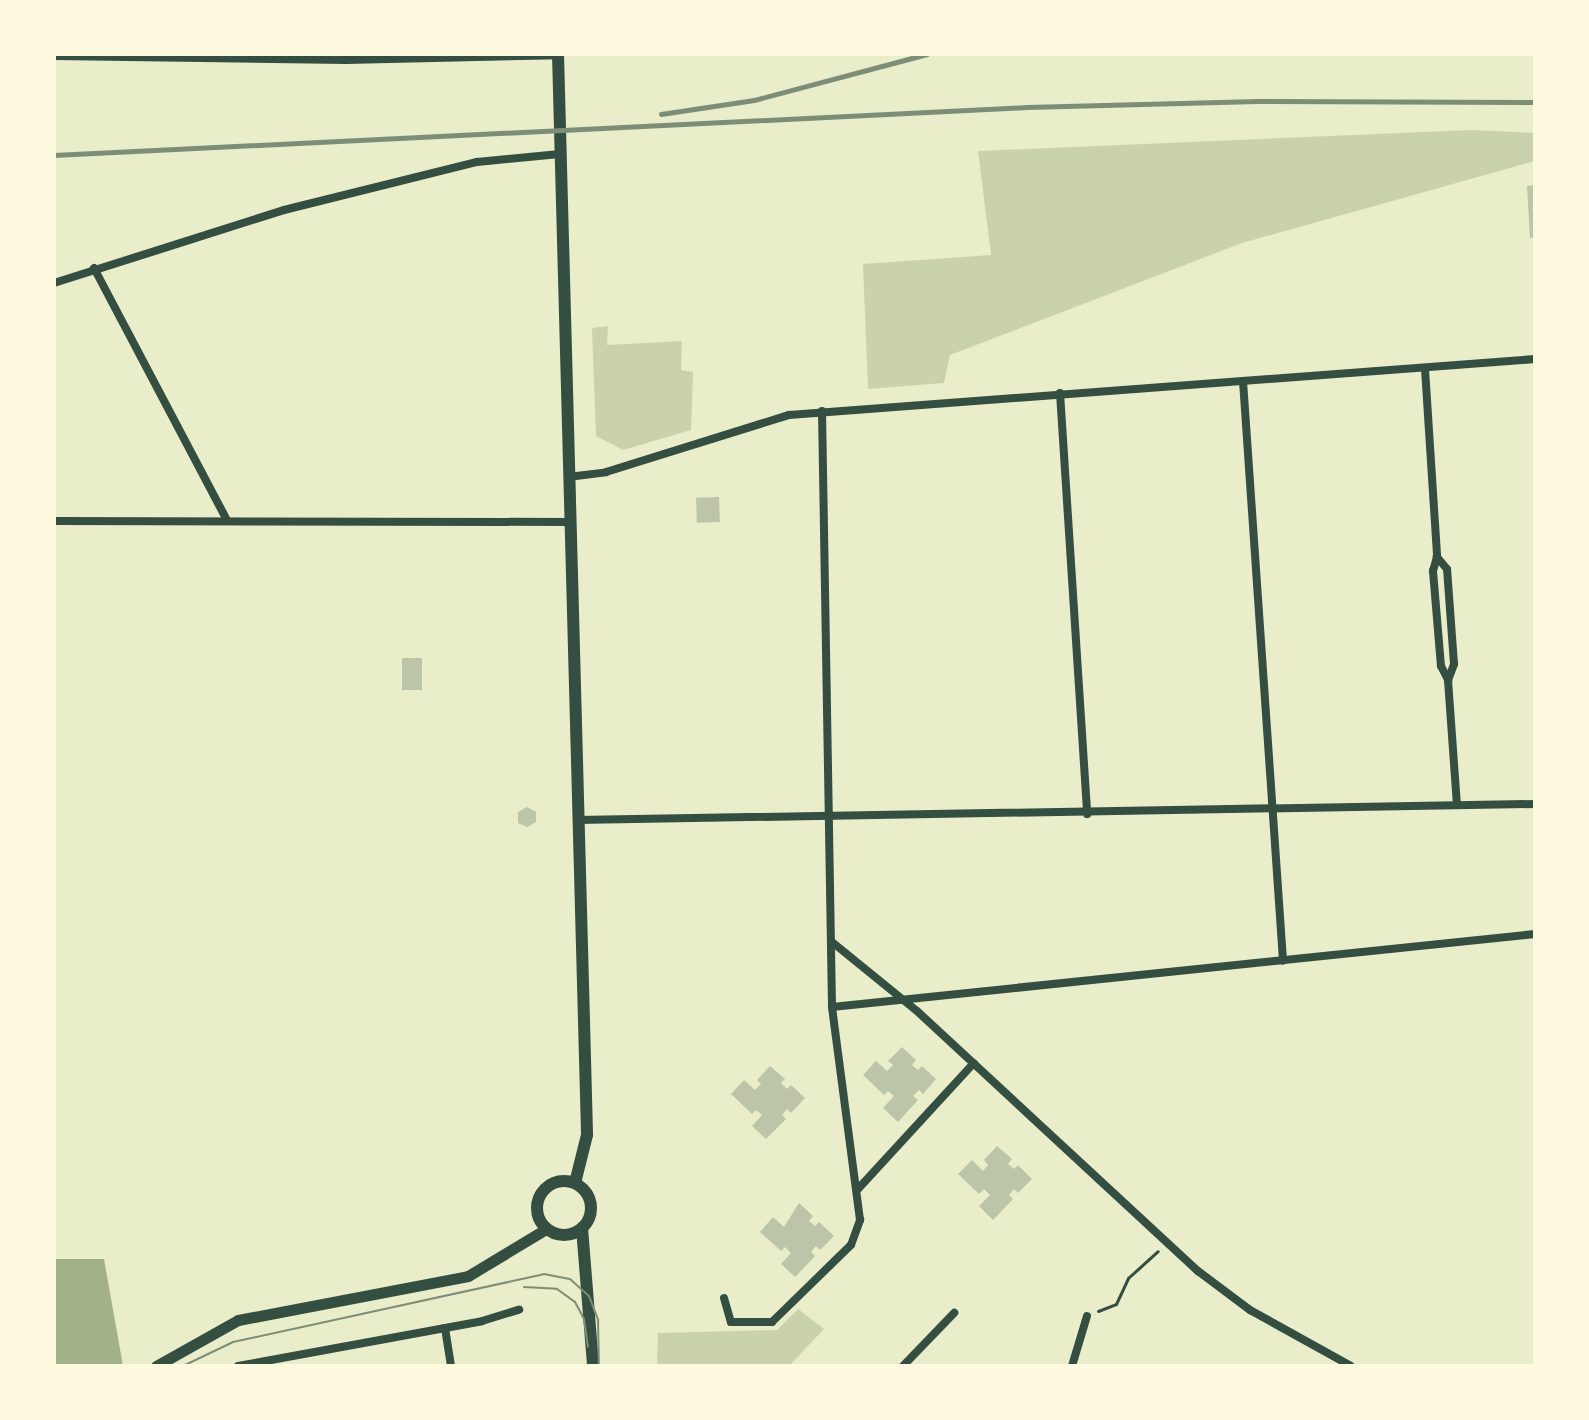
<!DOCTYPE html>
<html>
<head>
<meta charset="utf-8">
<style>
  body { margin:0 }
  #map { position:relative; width:1589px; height:1420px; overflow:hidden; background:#e9edc9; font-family:"Exo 2",sans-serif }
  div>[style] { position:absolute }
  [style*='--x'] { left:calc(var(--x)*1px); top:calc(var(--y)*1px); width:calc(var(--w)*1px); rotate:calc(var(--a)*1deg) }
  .green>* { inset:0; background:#cad2ad }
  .water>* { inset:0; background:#a3b18a }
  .building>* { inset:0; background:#bcc5a7; transform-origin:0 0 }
  .path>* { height:3px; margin:-1.5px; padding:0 1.5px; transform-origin:1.5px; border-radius:1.5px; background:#344e41 }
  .minor>* { height:8px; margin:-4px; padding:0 4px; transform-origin:4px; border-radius:4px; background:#344e41 }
  .tertiary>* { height:11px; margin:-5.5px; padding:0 5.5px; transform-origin:5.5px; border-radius:5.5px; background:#344e41 }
  .secondary>* { height:12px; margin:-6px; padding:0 6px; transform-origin:6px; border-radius:6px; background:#344e41 }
  .secondary>.ring { margin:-6px; padding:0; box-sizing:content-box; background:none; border:12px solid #344e41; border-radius:50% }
  .tram>* { height:2px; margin:-1px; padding:0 1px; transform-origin:1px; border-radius:1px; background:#7c8e77 }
  .rail>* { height:5px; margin:-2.5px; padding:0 2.5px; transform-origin:2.5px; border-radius:2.5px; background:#7c8e77 }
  span { translate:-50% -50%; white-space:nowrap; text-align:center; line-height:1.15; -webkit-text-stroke:8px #fefae0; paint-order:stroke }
  .frame { position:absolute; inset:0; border:56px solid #fefae0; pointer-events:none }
</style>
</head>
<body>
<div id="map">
  <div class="green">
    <i style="clip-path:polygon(1471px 130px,1535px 133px,1535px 161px,1242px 243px,950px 355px,944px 383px,868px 389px,863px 264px,991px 255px,978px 151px)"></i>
    <i style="clip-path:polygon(608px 326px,607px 345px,682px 341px,681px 370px,693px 372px,691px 430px,623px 450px,596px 436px,592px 328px)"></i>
    <i style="clip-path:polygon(798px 1309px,824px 1329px,789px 1366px,657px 1366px,658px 1333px,777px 1330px)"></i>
  </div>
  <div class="water">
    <i style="clip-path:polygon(54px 1259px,104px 1259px,123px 1366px,54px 1366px)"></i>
  </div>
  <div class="building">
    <i style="clip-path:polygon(1535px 185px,1535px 237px,1530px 238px,1527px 186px)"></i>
    <i style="left:719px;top:497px;width:25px;height:23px;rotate:88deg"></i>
    <i style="left:402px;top:658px;width:20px;height:32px"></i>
    <i style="clip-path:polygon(527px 807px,536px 812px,536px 822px,527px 827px,518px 823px,518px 812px)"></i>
    <i style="clip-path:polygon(902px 1047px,916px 1060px,912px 1065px,918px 1070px,922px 1066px,936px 1079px,923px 1094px,919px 1090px,913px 1096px,918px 1100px,898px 1122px,883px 1108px,894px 1096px,888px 1091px,884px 1095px,863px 1075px,876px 1061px,887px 1071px,893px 1065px,888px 1061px)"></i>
    <i style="clip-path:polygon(770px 1066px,785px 1079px,781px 1083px,787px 1089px,791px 1085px,805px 1098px,791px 1113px,787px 1109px,782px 1115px,786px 1119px,766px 1139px,752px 1126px,762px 1115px,756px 1110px,752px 1114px,731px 1094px,744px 1080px,755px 1090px,761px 1084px,757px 1080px)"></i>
    <i style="clip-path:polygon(997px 1146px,1012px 1159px,1008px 1164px,1014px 1169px,1018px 1165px,1032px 1179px,1018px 1193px,1014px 1189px,1009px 1195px,1013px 1199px,993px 1220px,979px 1206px,990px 1195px,984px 1189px,979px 1194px,958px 1174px,972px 1160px,983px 1171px,988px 1165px,984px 1160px)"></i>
    <i style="clip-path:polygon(799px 1203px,813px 1216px,809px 1221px,815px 1226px,819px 1222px,834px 1236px,820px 1250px,816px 1246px,811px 1252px,815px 1256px,795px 1277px,781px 1264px,791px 1253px,785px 1247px,781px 1251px,760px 1232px,773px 1217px,784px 1227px)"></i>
  </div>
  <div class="path">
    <i style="--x:1098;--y:1311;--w:19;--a:-21"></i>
    <i style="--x:1116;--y:1304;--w:29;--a:-65"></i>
    <i style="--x:1128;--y:1278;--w:40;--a:-42"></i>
  </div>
  <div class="minor">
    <i style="--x:54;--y:56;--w:292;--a:0.8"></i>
    <i style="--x:346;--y:60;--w:213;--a:-1.3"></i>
    <i style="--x:94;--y:268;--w:283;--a:62.2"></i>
    <i style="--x:54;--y:283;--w:241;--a:-17.6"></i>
    <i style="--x:284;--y:210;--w:199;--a:-14"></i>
    <i style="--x:477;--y:162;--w:83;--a:-5.5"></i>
    <i style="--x:1425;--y:369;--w:188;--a:86.3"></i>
    <i style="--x:1243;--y:381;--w:581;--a:86.05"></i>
    <i style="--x:1060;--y:393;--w:422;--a:86.3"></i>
    <i style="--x:568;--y:477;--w:38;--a:-7"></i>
    <i style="--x:606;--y:472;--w:192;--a:-17.3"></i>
    <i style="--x:789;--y:415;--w:748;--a:-4.29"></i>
    <i style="--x:54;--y:521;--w:516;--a:0.11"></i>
    <i style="--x:1448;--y:680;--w:17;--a:-69"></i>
    <i style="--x:1454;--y:664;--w:95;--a:-94.2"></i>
    <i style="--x:1447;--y:569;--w:16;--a:-130"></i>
    <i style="--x:1437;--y:557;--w:15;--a:106"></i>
    <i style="--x:1433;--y:571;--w:95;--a:85.2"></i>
    <i style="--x:1441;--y:666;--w:16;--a:63"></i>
    <i style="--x:1448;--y:680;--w:125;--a:85.9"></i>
    <i style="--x:577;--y:820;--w:958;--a:-0.96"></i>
    <i style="--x:832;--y:942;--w:109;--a:39.1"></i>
    <i style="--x:917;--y:1011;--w:383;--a:42.8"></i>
    <i style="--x:1198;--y:1271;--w:65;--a:36.9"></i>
    <i style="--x:1250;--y:1310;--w:115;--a:29"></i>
    <i style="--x:832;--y:1007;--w:707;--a:-5.93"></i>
    <i style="--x:858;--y:1189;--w:171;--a:-47.4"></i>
    <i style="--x:724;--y:1298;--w:25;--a:74"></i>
    <i style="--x:731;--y:1322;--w:41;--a:0"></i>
    <i style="--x:772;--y:1322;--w:110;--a:-44.3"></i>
    <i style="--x:851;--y:1245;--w:27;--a:-70"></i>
    <i style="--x:860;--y:1220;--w:215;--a:-97.5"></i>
    <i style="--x:832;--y:1007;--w:596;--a:-90.96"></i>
    <i style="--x:445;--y:1328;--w:38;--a:81"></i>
    <i style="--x:238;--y:1366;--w:248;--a:-10.4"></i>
    <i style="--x:482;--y:1321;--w:39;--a:-17"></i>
    <i style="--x:903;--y:1366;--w:74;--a:-46.1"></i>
    <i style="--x:1072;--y:1366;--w:52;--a:-73.3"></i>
  </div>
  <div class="tertiary">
    <i style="--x:156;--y:1366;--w:94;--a:-29.3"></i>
    <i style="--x:238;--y:1320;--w:234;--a:-10.8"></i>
    <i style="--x:468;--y:1276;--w:91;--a:-31.1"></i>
  </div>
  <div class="secondary">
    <i style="--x:558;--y:54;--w:1081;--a:88.46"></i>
    <i style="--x:587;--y:1135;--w:49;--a:104"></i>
    <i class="ring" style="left:537px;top:1181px;width:42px;height:42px"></i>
    <i style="--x:582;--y:1228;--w:138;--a:85.4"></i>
  </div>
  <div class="tram">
    <i style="--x:524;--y:1287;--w:33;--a:3"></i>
    <i style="--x:557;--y:1289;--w:22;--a:36"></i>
    <i style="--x:575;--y:1302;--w:19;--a:62"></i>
    <i style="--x:584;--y:1319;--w:28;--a:82"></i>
    <i style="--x:183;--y:1366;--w:55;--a:-25.6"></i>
    <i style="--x:233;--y:1342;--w:318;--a:-12.3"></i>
    <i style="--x:544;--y:1274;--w:26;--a:11"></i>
    <i style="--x:570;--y:1279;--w:25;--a:42"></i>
    <i style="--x:589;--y:1296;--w:26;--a:69"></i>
    <i style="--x:598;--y:1320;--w:46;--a:88.8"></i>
  </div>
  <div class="rail">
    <i style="--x:661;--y:114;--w:94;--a:-8.6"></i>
    <i style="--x:754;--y:100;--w:179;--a:-14.9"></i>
    <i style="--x:54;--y:155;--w:974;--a:-2.82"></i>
    <i style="--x:1027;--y:107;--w:231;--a:-1.5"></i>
    <i style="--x:1258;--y:101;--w:277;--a:0.2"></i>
  </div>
  <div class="frame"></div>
</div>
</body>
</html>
